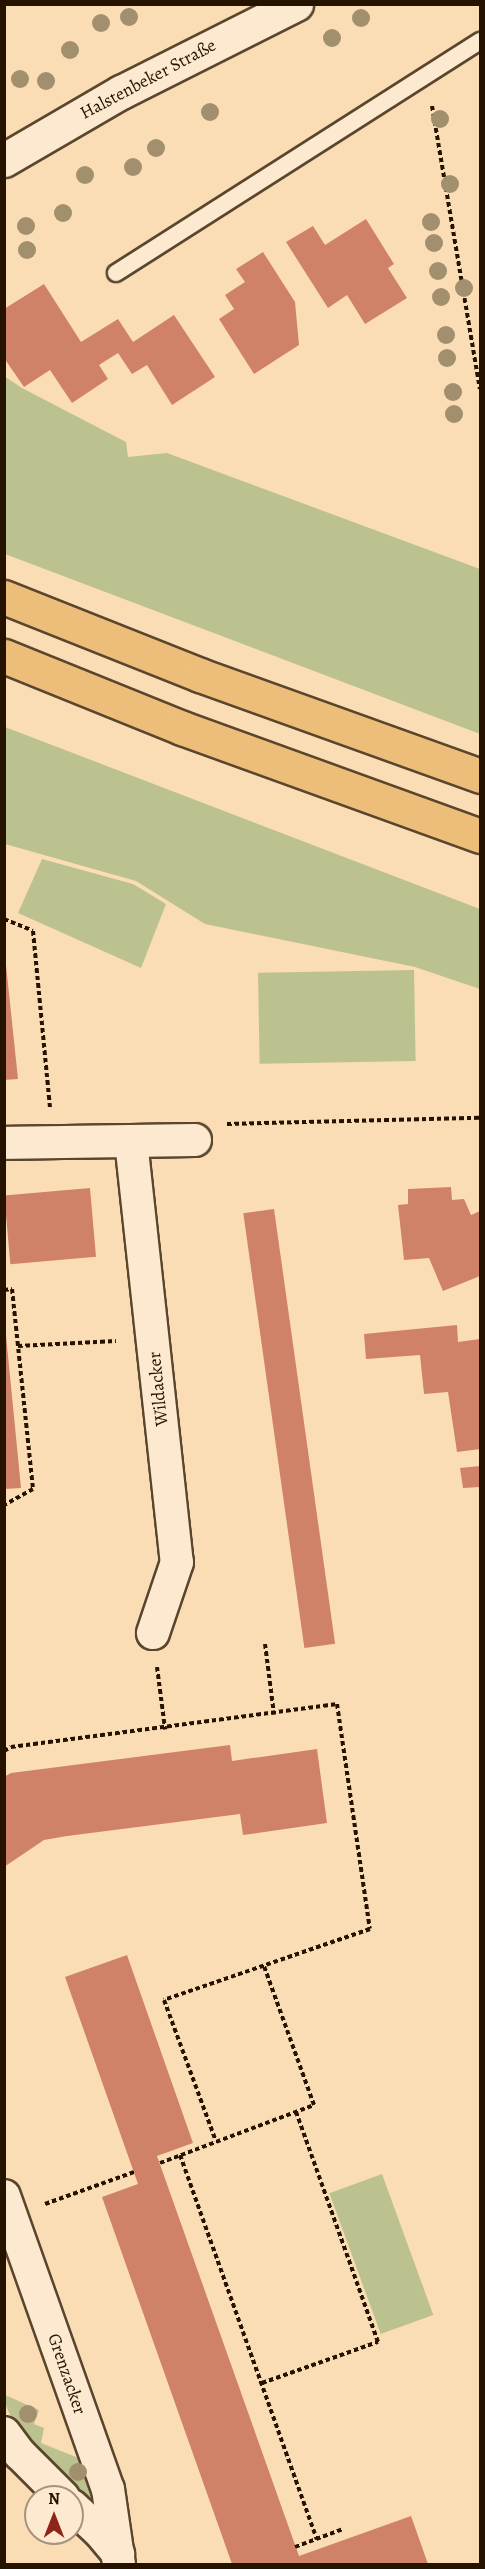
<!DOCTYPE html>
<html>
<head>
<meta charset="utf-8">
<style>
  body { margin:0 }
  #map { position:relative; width:485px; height:2569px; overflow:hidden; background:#faddb5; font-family:Alegreya,serif }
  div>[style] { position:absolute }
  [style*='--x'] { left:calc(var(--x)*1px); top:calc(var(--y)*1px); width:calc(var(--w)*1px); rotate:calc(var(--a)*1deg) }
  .green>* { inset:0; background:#bcc28f; transform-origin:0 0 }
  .building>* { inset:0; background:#d08269; transform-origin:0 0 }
  .path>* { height:4px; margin-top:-2px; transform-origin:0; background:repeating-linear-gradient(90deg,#251300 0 4.5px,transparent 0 7.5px) }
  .roads { filter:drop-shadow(2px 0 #5a462d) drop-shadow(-2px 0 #5a462d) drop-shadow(0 2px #5a462d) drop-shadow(0 -2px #5a462d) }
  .service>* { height:16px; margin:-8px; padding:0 8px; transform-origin:8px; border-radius:8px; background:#fce9cf }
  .minor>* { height:32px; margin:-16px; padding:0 16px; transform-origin:16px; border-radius:16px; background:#fce9cf }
  .tertiary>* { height:33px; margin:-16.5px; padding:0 16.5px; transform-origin:16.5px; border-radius:16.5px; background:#fce9cf }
  .motorway>* { height:33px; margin:-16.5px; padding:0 16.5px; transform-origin:16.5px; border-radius:16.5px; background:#edbe7a }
  .trees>* { width:18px; height:18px; margin:-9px; border-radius:50%; background:#a28f6d }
  span { translate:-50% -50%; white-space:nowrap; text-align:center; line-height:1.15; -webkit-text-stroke:5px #fce9cf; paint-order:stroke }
  .street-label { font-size:18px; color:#251300 }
  .frame { position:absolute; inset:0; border:6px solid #251300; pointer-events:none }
  .north { position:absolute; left:24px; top:2485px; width:60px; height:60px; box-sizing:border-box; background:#fce9cf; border:2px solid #a6937c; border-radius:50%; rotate:0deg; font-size:16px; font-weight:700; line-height:24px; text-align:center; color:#251300 }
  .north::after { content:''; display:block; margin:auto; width:21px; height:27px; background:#8f2418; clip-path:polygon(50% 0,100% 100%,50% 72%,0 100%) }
</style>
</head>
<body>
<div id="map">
  <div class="green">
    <i style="clip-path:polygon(4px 376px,22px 388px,126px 442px,128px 457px,167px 453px,480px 569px,480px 734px,5px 554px)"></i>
    <i style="clip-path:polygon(5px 727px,480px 909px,480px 989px,415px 967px,205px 924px,136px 881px,5px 844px)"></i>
    <i style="clip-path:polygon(42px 859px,133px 884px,166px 904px,141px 968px,18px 913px)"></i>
    <i style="left:414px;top:970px;width:91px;height:156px;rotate:89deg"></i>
    <i style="left:382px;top:2174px;width:150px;height:56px;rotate:70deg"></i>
    <i style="clip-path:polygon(5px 2395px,39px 2410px,34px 2424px,44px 2428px,41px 2443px,86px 2461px,96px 2494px,86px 2498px,29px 2441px,11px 2417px,5px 2403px)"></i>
  </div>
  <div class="building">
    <i style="clip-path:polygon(366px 219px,394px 264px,388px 268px,407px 298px,365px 324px,347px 295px,328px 308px,286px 242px,313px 226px,325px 245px)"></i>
    <i style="clip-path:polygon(263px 252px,295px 302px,299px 345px,254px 374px,219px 319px,234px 309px,225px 295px,245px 282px,236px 269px)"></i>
    <i style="clip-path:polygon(44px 284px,81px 342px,118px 319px,133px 342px,174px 315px,215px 377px,172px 405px,147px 365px,132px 374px,118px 353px,99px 365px,108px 379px,72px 403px,50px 370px,24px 387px,4px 358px,4px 309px)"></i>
    <i style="clip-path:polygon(4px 946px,18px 1079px,4px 1080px)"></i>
    <i style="clip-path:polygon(451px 1187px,452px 1200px,464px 1199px,471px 1215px,480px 1211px,480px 1276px,443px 1291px,429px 1258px,404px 1260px,398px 1205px,408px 1204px,408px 1189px)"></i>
    <i style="left:90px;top:1188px;width:69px;height:86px;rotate:85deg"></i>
    <i style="left:274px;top:1209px;width:439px;height:31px;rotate:82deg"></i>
    <i style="clip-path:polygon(4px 1315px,21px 1488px,4px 1489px)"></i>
    <i style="clip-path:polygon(457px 1325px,458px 1342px,480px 1339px,480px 1449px,457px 1452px,448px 1392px,424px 1394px,420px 1355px,366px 1359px,364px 1334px)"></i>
    <i style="clip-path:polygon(480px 1466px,480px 1487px,463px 1488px,460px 1468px)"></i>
    <i style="clip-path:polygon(230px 1745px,232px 1761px,317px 1749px,327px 1823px,243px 1835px,240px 1814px,67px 1836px,44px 1840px,4px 1867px,4px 1777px,11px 1773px)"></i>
    <i style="clip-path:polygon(127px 1955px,193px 2143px,157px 2156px,299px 2556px,411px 2516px,428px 2564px,232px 2564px,102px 2197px,138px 2184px,65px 1977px)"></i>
  </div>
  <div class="path">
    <i style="--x:432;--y:106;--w:287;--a:80.4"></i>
    <i style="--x:4;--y:919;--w:31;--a:22"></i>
    <i style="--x:33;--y:931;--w:177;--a:84.5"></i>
    <i style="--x:227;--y:1124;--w:253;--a:-1.4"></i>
    <i style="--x:4;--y:1290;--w:8;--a:-7"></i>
    <i style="--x:12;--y:1289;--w:201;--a:84"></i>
    <i style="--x:33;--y:1489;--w:33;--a:151"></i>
    <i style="--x:18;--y:1346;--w:98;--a:-2.9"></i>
    <i style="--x:265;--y:1644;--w:71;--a:82.7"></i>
    <i style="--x:157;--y:1667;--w:63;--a:82.6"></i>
    <i style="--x:4;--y:1751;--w:8;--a:-30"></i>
    <i style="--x:11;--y:1747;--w:329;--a:-7.5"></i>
    <i style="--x:337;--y:1704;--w:227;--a:81.7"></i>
    <i style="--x:370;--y:1929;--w:218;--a:161"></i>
    <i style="--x:164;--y:2000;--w:150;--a:69.8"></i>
    <i style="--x:180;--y:2155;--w:408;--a:70.4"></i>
    <i style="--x:160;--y:2163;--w:165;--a:-20.6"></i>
    <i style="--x:314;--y:2105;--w:148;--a:-109.8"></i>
    <i style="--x:45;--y:2204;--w:95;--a:-19.8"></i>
    <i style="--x:262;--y:2383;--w:123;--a:-19.5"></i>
    <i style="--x:378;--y:2342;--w:244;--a:-109.6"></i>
    <i style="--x:295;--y:2547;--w:51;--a:-20.6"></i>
  </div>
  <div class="roads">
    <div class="service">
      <i style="--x:116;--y:273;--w:432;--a:-32.5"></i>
    </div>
    <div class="minor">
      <i style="--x:131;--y:1141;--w:424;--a:83.8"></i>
      <i style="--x:177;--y:1562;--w:75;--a:108.7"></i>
      <i style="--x:4;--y:1143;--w:191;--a:-0.9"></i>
      <i style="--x:4;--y:2196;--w:311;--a:70.5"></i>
      <i style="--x:108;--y:2489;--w:76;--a:81.7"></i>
      <i style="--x:4;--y:2433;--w:26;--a:53"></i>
      <i style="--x:20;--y:2454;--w:61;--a:45"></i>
      <i style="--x:72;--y:2506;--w:37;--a:43"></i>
      <i style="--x:99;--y:2531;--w:30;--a:50"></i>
    </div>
    <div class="tertiary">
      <i style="--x:4;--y:160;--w:135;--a:-30.2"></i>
      <i style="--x:121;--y:92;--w:196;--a:-26.7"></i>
    </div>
    <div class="motorway">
      <i style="--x:4;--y:597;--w:211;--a:21.7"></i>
      <i style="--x:200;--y:675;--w:298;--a:19.8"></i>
      <i style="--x:4;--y:656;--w:192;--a:22"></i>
      <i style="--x:182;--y:728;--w:317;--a:19.9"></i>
    </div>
  </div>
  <div class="trees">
    <i style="left:129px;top:17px"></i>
    <i style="left:361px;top:18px"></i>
    <i style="left:101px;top:23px"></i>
    <i style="left:332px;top:38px"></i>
    <i style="left:70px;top:50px"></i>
    <i style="left:20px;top:79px"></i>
    <i style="left:46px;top:81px"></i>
    <i style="left:210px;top:112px"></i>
    <i style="left:440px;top:119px"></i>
    <i style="left:156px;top:148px"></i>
    <i style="left:133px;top:167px"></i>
    <i style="left:85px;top:175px"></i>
    <i style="left:450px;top:184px"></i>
    <i style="left:63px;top:213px"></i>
    <i style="left:431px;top:222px"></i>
    <i style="left:26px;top:226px"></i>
    <i style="left:434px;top:243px"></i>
    <i style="left:27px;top:250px"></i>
    <i style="left:438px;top:271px"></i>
    <i style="left:464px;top:288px"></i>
    <i style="left:441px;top:297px"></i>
    <i style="left:446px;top:335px"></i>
    <i style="left:447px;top:358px"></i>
    <i style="left:453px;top:392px"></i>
    <i style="left:454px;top:414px"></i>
    <i style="left:28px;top:2414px"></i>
    <i style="left:78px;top:2472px"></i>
  </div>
  <div class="street-label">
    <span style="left:148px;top:79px;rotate:-28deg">Halstenbeker Straße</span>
    <span style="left:158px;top:1389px;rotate:-96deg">Wildacker</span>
    <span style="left:67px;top:2374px;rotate:71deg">Grenzacker</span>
  </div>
  <div class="frame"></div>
  <div class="north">N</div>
</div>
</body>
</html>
